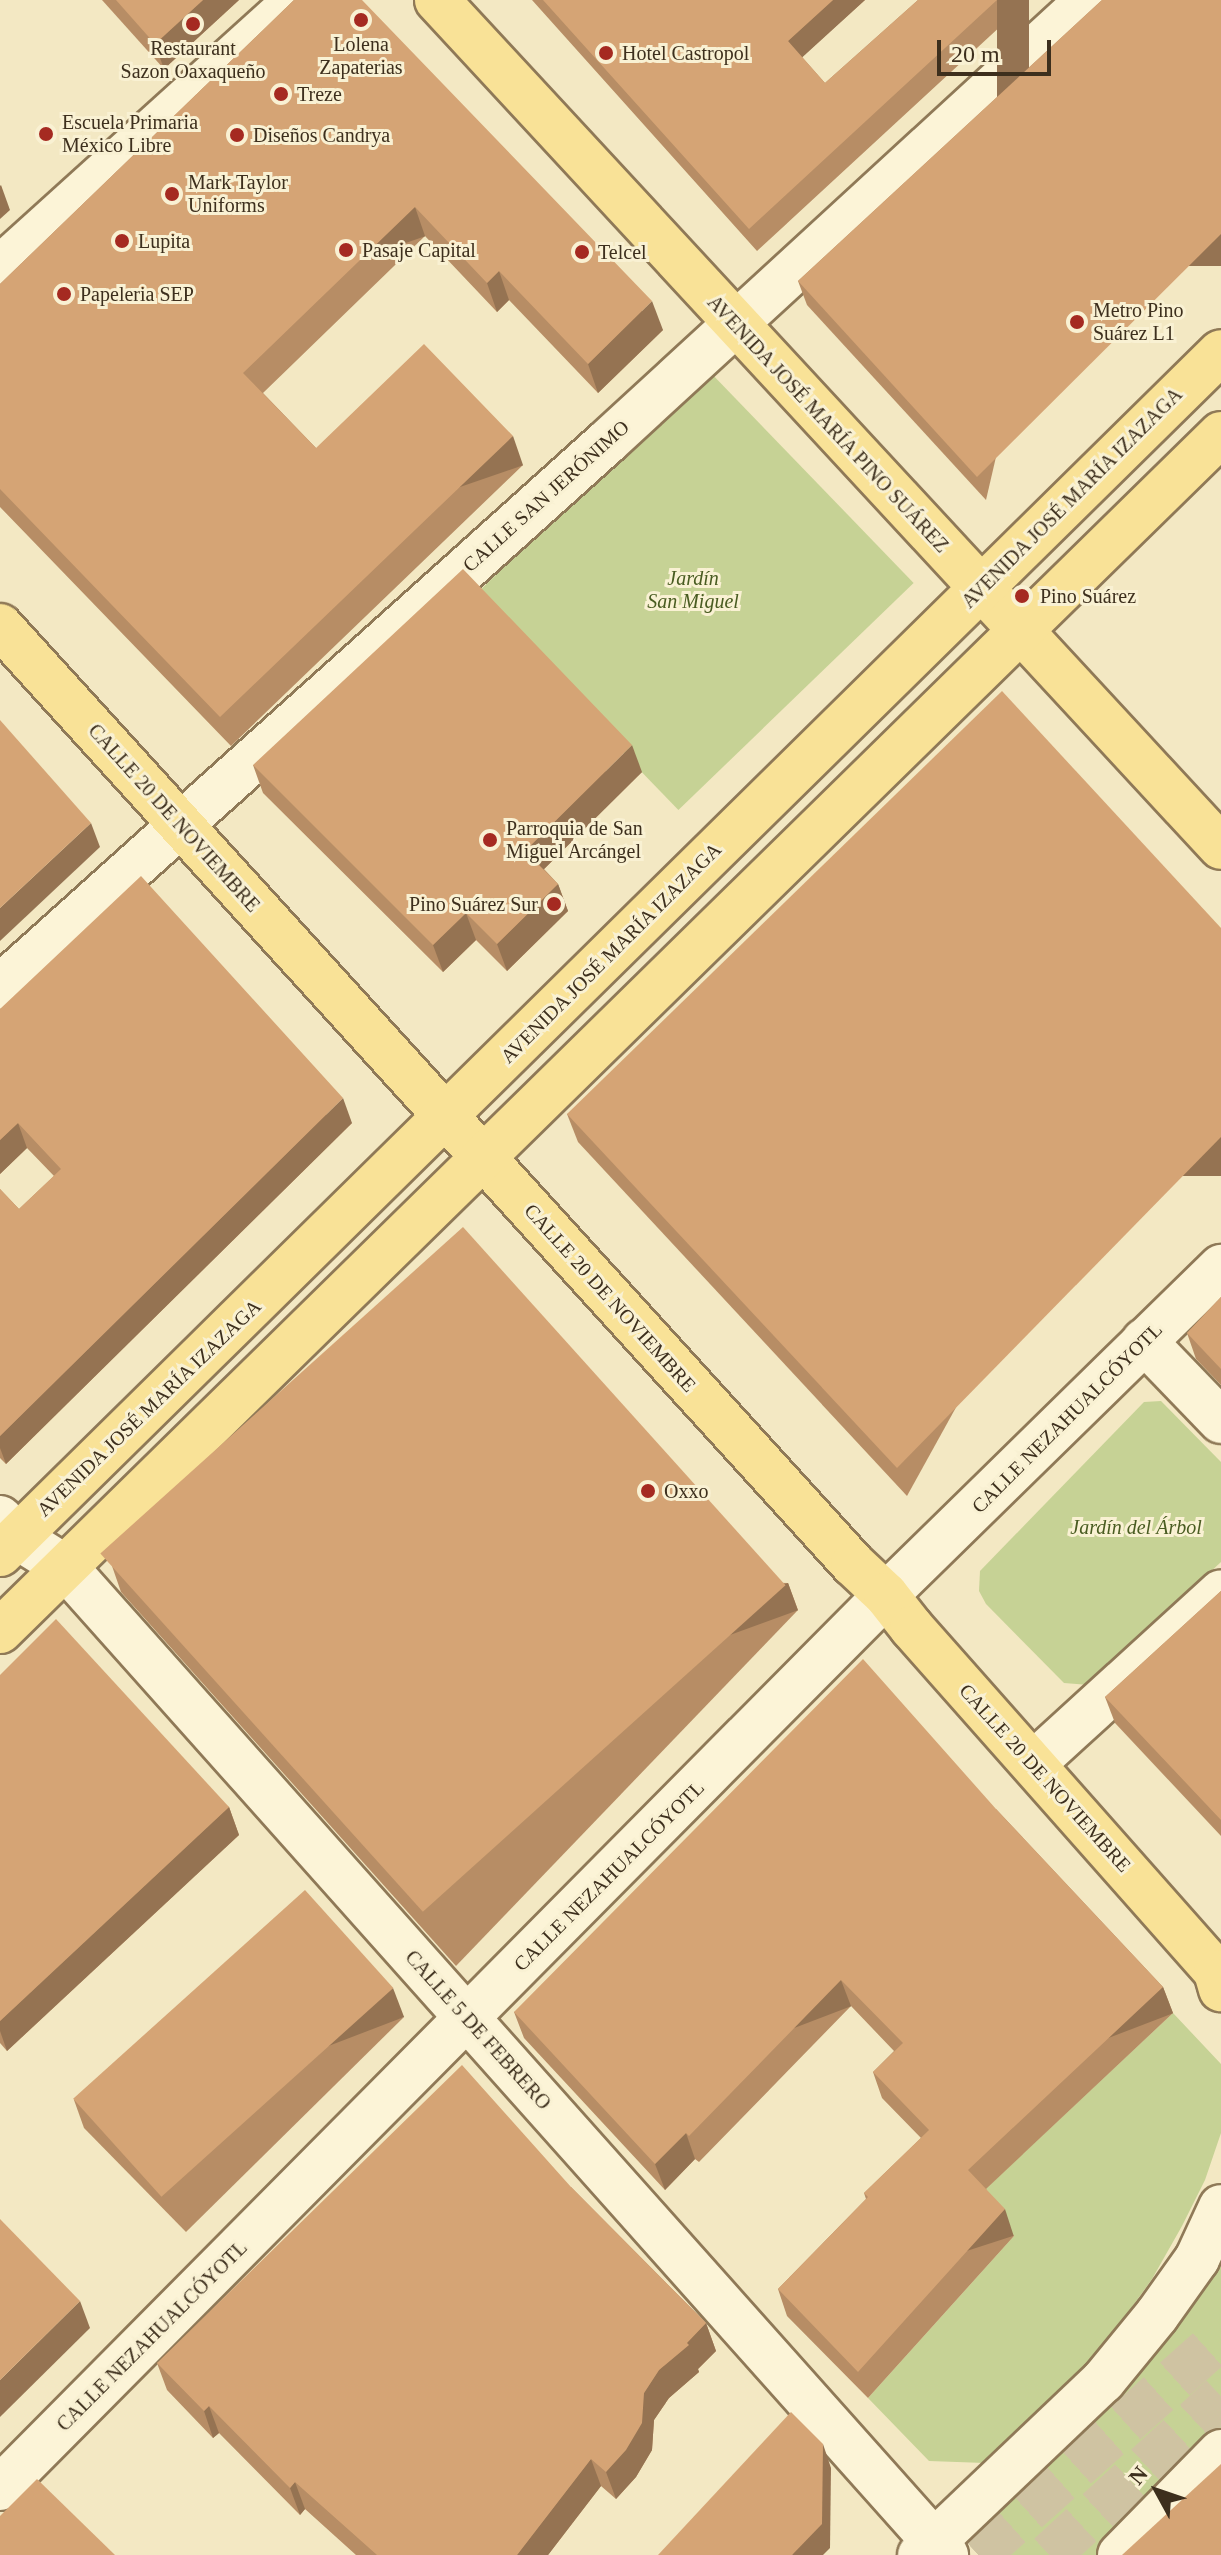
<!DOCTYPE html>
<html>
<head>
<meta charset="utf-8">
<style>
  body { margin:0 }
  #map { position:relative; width:1221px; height:2555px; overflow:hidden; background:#f3e8c3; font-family:Georgia,serif }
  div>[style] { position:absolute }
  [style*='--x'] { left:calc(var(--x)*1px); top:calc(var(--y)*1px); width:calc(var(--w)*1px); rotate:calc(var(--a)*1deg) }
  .green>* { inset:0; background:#c6d295; transform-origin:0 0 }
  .major-tunnel>* { height:44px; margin-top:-22px; transform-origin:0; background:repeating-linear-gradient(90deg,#cfc3a2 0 44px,transparent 0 66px) }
  .roads { filter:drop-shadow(2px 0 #8f7957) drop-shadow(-2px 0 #8f7957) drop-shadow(0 2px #8f7957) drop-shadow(0 -2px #8f7957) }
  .minor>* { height:44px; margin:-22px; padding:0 22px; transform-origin:22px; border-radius:22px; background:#fcf4d7 }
  .major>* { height:44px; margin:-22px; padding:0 22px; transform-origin:22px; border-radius:22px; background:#f9e297 }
  .wall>* { inset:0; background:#b78d65 }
  .shaded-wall>* { inset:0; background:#957352; transform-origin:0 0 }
  .building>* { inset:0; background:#d5a475; transform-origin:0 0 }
  .dots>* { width:22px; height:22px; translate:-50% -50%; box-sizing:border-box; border:4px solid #f9f1d3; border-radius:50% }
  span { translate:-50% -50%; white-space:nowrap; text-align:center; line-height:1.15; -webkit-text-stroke:6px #f9f1d3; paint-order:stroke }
  .poi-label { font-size:20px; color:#3d2f1d }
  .left { translate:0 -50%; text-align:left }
  .right { translate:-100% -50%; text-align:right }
  .street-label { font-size:20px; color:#3d2f1d }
  .park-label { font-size:20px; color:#495c21; font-style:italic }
  .north { position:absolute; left:1117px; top:2451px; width:80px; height:80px; -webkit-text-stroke:6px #f9f1d3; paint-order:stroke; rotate:310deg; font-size:22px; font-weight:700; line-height:32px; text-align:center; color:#3d2f1d }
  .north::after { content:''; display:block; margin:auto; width:28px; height:36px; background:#3d2f1d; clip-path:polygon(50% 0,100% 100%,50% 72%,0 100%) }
  .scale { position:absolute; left:937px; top:40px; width:114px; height:36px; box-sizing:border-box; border:4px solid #3d2f1d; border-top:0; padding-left:10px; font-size:24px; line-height:28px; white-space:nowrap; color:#3d2f1d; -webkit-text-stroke:6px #f9f1d3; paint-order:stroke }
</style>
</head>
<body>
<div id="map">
  <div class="green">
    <i style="left:708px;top:370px;width:296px;height:327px;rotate:46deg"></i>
    <i style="clip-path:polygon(1161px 1401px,1221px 1462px,1221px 1562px,1089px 1685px,1064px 1683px,986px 1604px,979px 1591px,980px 1571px,1144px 1402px)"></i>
    <i style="clip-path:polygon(1173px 2013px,1221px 2064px,1221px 2133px,1205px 2180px,1182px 2226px,1152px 2279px,1090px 2366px,985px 2463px,929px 2461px,868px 2398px,1014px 2236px,978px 2196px)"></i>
    <i style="clip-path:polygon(1221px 2266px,1221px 2433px,1096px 2555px,997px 2555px,980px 2537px,983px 2510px)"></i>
  </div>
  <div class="major-tunnel">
    <i style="--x:978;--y:2555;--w:326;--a:-41.8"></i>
    <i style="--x:1049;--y:2555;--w:234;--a:-42.6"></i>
  </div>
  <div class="roads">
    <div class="minor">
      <i style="--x:0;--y:268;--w:400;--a:-42.1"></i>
      <i style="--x:0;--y:987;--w:816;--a:-41.92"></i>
      <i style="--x:607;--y:442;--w:653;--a:-42.58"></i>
      <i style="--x:1144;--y:1341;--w:111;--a:46.1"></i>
      <i style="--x:0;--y:1518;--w:25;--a:48"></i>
      <i style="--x:17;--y:1537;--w:57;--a:32"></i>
      <i style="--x:65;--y:1567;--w:1324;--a:48.28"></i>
      <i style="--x:1034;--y:1763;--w:253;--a:-42.4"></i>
      <i style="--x:0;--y:2488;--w:1258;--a:-45.23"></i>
      <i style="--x:886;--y:1595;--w:469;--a:-44.4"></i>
      <i style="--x:920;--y:2555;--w:253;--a:-43.6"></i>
      <i style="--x:1103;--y:2381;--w:85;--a:-50.7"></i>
      <i style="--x:1157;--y:2315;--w:69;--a:-54.5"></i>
      <i style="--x:1197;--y:2259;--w:57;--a:-65.2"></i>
      <i style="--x:1120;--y:2555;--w:144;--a:-45.6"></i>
    </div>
    <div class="major">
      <i style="--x:437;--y:0;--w:1154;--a:47.21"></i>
      <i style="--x:0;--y:626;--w:1268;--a:47.72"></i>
      <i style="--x:853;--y:1564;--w:45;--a:43.2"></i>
      <i style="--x:886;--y:1595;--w:42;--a:51.8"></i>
      <i style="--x:912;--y:1628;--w:459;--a:48.5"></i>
      <i style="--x:1216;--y:1972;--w:18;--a:74"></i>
      <i style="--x:0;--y:1554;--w:1713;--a:-44.55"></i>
      <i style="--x:0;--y:1631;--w:1710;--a:-44.43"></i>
    </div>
  </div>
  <div class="wall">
    <i style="clip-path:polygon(102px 0,239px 0,164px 69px)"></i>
    <i style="clip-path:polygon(294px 0,663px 330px,598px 393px,509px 300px,497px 312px,425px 236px,263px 393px,316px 448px,523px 465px,231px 746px,0 507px,0 284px)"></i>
    <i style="clip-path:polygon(532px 0,865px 0,802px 57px,825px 83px,918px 0,1029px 0,757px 251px)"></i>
    <i style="clip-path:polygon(1102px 0,986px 500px,807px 305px,798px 281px)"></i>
    <i style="clip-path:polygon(253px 765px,642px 772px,544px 869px,558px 884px,568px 911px,507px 971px,476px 940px,443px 972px,263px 793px)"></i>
    <i style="clip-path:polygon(1221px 928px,907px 1496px,578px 1142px,567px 1114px)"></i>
    <i style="clip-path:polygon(0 1009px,352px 1123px,6px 1464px,0 1458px,0 1189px,19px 1209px,54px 1176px,27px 1148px,0 1174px)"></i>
    <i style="clip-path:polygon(1221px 1297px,1221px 1385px,1196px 1359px,1187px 1333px)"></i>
    <i style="clip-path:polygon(112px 1566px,788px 1583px,798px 1610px,456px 1966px,121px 1592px)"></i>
    <i style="clip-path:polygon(1221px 1591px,1221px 1836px,1115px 1723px,1105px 1697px)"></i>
    <i style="clip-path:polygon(0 1675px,229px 1807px,239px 1835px,7px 2051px,0 2043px)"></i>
    <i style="clip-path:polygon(996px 1809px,1163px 1987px,1173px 2013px,986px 2189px,1014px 2236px,868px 2398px,787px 2316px,778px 2289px,866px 2199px,864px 2193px,921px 2138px,882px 2098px,873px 2072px,894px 2051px,851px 2006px,699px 2162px,695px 2159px,665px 2190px,524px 2038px,514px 2012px)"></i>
    <i style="clip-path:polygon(404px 2017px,186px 2232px,84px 2128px,74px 2100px)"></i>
    <i style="clip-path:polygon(571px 2187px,706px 2323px,716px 2351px,698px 2369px,699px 2372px,669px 2398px,654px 2420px,652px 2450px,636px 2477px,616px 2499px,601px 2486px,548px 2555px,356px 2555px,305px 2509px,300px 2515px,219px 2433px,213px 2438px,167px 2390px,157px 2363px)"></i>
  </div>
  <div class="shaded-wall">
    <i style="clip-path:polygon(203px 0,239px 0,164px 69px,155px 44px)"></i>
    <i style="clip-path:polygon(833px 0,865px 0,796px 63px,788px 41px)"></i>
    <i style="left:997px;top:0;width:32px;height:338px"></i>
    <i style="clip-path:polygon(1px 185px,10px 210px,0 219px,0 186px)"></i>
    <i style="left:415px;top:207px;width:31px;height:239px;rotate:71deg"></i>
    <i style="left:1221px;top:234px;width:32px;height:344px;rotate:90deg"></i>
    <i style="clip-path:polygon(499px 271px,509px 300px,497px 312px,487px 283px)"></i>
    <i style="clip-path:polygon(652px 301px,663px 330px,598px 393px,588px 364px)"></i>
    <i style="left:513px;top:436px;width:31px;height:406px;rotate:71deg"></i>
    <i style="clip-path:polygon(632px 745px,642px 772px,535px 878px,525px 851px)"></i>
    <i style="clip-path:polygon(91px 823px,100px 847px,0 941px,0 908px)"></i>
    <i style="clip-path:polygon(558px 884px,568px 911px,507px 971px,497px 944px)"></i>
    <i style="clip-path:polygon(466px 913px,476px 940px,443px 972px,433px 945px)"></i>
    <i style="clip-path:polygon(343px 1098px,352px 1123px,6px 1464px,0 1448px,0 1436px)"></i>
    <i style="clip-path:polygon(18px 1123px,27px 1148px,0 1174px,0 1140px)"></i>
    <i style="left:1221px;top:1137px;width:39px;height:463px;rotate:90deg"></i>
    <i style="left:788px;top:1583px;width:29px;height:493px;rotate:70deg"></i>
    <i style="clip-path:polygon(229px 1807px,239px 1835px,7px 2051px,0 2031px,0 2021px)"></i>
    <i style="left:841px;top:1980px;width:28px;height:218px;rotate:69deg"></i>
    <i style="left:1163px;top:1987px;width:28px;height:267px;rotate:69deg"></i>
    <i style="left:393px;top:1988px;width:31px;height:306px;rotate:69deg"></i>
    <i style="clip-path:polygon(686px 2133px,695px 2159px,665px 2190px,655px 2164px)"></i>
    <i style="left:1005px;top:2209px;width:28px;height:219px;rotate:72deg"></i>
    <i style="clip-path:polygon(80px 2301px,90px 2328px,0 2417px,0 2380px)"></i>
    <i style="clip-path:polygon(706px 2323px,716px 2351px,698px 2369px,699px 2372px,669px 2398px,654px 2420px,652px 2450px,636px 2477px,616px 2499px,606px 2472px,644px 2393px,659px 2370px)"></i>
    <i style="clip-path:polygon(209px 2406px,219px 2433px,213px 2438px,204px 2411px)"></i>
    <i style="clip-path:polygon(823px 2444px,831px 2468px,830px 2548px,823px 2555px,792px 2555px)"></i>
    <i style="clip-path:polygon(591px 2459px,601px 2486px,548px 2555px,517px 2555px)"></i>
    <i style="clip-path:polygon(295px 2482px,305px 2509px,300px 2515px,290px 2488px)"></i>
  </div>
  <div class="building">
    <i style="clip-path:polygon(116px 0,203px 0,155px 44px)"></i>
    <i style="clip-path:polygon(294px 0,362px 0,652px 301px,588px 364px,499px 271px,487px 283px,415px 207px,243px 373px,316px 448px,424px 344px,513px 436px,220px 717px,0 489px,0 284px)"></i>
    <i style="clip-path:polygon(543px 0,833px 0,788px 41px,825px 83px,918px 0,997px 0,749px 229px)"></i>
    <i style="clip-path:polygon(1102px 0,1221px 0,1221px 234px,977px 477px,798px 281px)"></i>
    <i style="clip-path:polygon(463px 569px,632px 745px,525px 851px,558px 884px,497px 944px,466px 913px,433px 945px,253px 765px)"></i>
    <i style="clip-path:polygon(1002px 691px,1221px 928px,1221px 1137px,897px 1468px,567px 1114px)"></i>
    <i style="clip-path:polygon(0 720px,91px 823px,0 908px)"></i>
    <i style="clip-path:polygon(141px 876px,343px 1098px,0 1436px,0 1189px,19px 1209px,61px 1169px,18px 1123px,0 1140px,0 1009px)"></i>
    <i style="left:463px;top:1227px;width:482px;height:488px;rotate:48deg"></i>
    <i style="clip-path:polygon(1221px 1297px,1221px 1369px,1187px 1333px)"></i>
    <i style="clip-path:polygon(1221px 1591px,1221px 1820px,1105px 1697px)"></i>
    <i style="clip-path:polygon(56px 1619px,229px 1807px,0 2021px,0 1675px)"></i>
    <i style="clip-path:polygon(863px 1659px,996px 1809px,1163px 1987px,968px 2170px,1005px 2209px,858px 2372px,778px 2289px,868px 2197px,864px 2193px,929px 2130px,873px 2072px,903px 2043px,841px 1980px,689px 2136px,686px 2133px,655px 2164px,514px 2012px)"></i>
    <i style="left:305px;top:1890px;width:132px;height:312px;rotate:48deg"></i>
    <i style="clip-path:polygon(462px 2065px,571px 2187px,706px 2323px,687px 2343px,689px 2345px,659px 2370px,644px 2393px,642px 2423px,626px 2450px,606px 2472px,591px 2459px,517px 2555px,377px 2555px,295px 2482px,290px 2488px,209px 2406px,204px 2411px,157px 2363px)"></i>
    <i style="clip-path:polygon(0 2219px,80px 2301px,0 2380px)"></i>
    <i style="clip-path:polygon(791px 2412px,823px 2444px,822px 2524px,792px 2555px,658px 2555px)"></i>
    <i style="clip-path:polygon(1221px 2464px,1221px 2555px,1122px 2555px)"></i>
    <i style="clip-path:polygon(37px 2479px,115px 2555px,0 2555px,0 2516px)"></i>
  </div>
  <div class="dots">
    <i style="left:361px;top:20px;background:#a52a21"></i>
    <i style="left:193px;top:24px;background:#a52a21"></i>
    <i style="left:606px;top:53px;background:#a52a21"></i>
    <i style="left:281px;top:94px;background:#a52a21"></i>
    <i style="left:46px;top:134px;background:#a52a21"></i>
    <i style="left:237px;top:135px;background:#a52a21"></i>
    <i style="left:172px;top:194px;background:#a52a21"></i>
    <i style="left:122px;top:241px;background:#a52a21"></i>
    <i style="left:346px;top:250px;background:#a52a21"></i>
    <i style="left:582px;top:252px;background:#a52a21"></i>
    <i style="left:64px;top:294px;background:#a52a21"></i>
    <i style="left:1077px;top:322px;background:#a52a21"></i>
    <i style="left:1022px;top:596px;background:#a52a21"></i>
    <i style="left:490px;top:840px;background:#a52a21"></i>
    <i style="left:554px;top:904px;background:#a52a21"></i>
    <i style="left:648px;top:1491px;background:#a52a21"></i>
  </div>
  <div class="poi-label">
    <span style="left:361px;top:56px">Lolena<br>Zapaterias</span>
    <span style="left:193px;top:60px">Restaurant<br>Sazon Oaxaqueño</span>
    <span class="left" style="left:622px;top:53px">Hotel Castropol</span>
    <span class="left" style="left:297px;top:94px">Treze</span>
    <span class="left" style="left:62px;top:134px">Escuela Primaria<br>México Libre</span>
    <span class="left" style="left:253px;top:135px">Diseños Candrya</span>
    <span class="left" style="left:188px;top:194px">Mark Taylor<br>Uniforms</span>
    <span class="left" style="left:138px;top:241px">Lupita</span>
    <span class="left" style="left:362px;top:250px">Pasaje Capital</span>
    <span class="left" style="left:598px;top:252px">Telcel</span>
    <span class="left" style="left:80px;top:294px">Papeleria SEP</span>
    <span class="left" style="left:1093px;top:322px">Metro Pino<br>Suárez L1</span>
    <span class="left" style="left:1040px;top:596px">Pino Suárez</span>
    <span class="left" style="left:506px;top:840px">Parroquia de San<br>Miguel Arcángel</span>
    <span class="right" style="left:538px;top:904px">Pino Suárez Sur</span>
    <span class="left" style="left:664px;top:1491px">Oxxo</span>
  </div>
  <div class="street-label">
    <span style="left:828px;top:424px;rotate:47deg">AVENIDA JOSÉ MARÍA PINO SUÁREZ</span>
    <span style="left:546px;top:496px;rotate:-42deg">CALLE SAN JERÓNIMO</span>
    <span style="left:1072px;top:498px;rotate:-45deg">AVENIDA JOSÉ MARÍA IZAZAGA</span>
    <span style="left:174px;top:818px;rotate:48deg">CALLE 20 DE NOVIEMBRE</span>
    <span style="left:611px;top:953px;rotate:-45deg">AVENIDA JOSÉ MARÍA IZAZAGA</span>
    <span style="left:610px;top:1298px;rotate:48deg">CALLE 20 DE NOVIEMBRE</span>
    <span style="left:149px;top:1408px;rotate:-44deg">AVENIDA JOSÉ MARÍA IZAZAGA</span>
    <span style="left:1067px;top:1418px;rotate:-45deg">CALLE NEZAHUALCÓYOTL</span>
    <span style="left:1045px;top:1778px;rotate:48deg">CALLE 20 DE NOVIEMBRE</span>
    <span style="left:609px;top:1876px;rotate:-45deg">CALLE NEZAHUALCÓYOTL</span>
    <span style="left:478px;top:2030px;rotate:48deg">CALLE 5 DE FEBRERO</span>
    <span style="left:152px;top:2336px;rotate:-45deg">CALLE NEZAHUALCÓYOTL</span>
  </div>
  <div class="park-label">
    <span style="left:693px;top:590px">Jardín<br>San Miguel</span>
    <span style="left:1136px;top:1527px">Jardín del Árbol</span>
  </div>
  <div class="north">N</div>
  <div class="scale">20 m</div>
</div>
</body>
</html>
